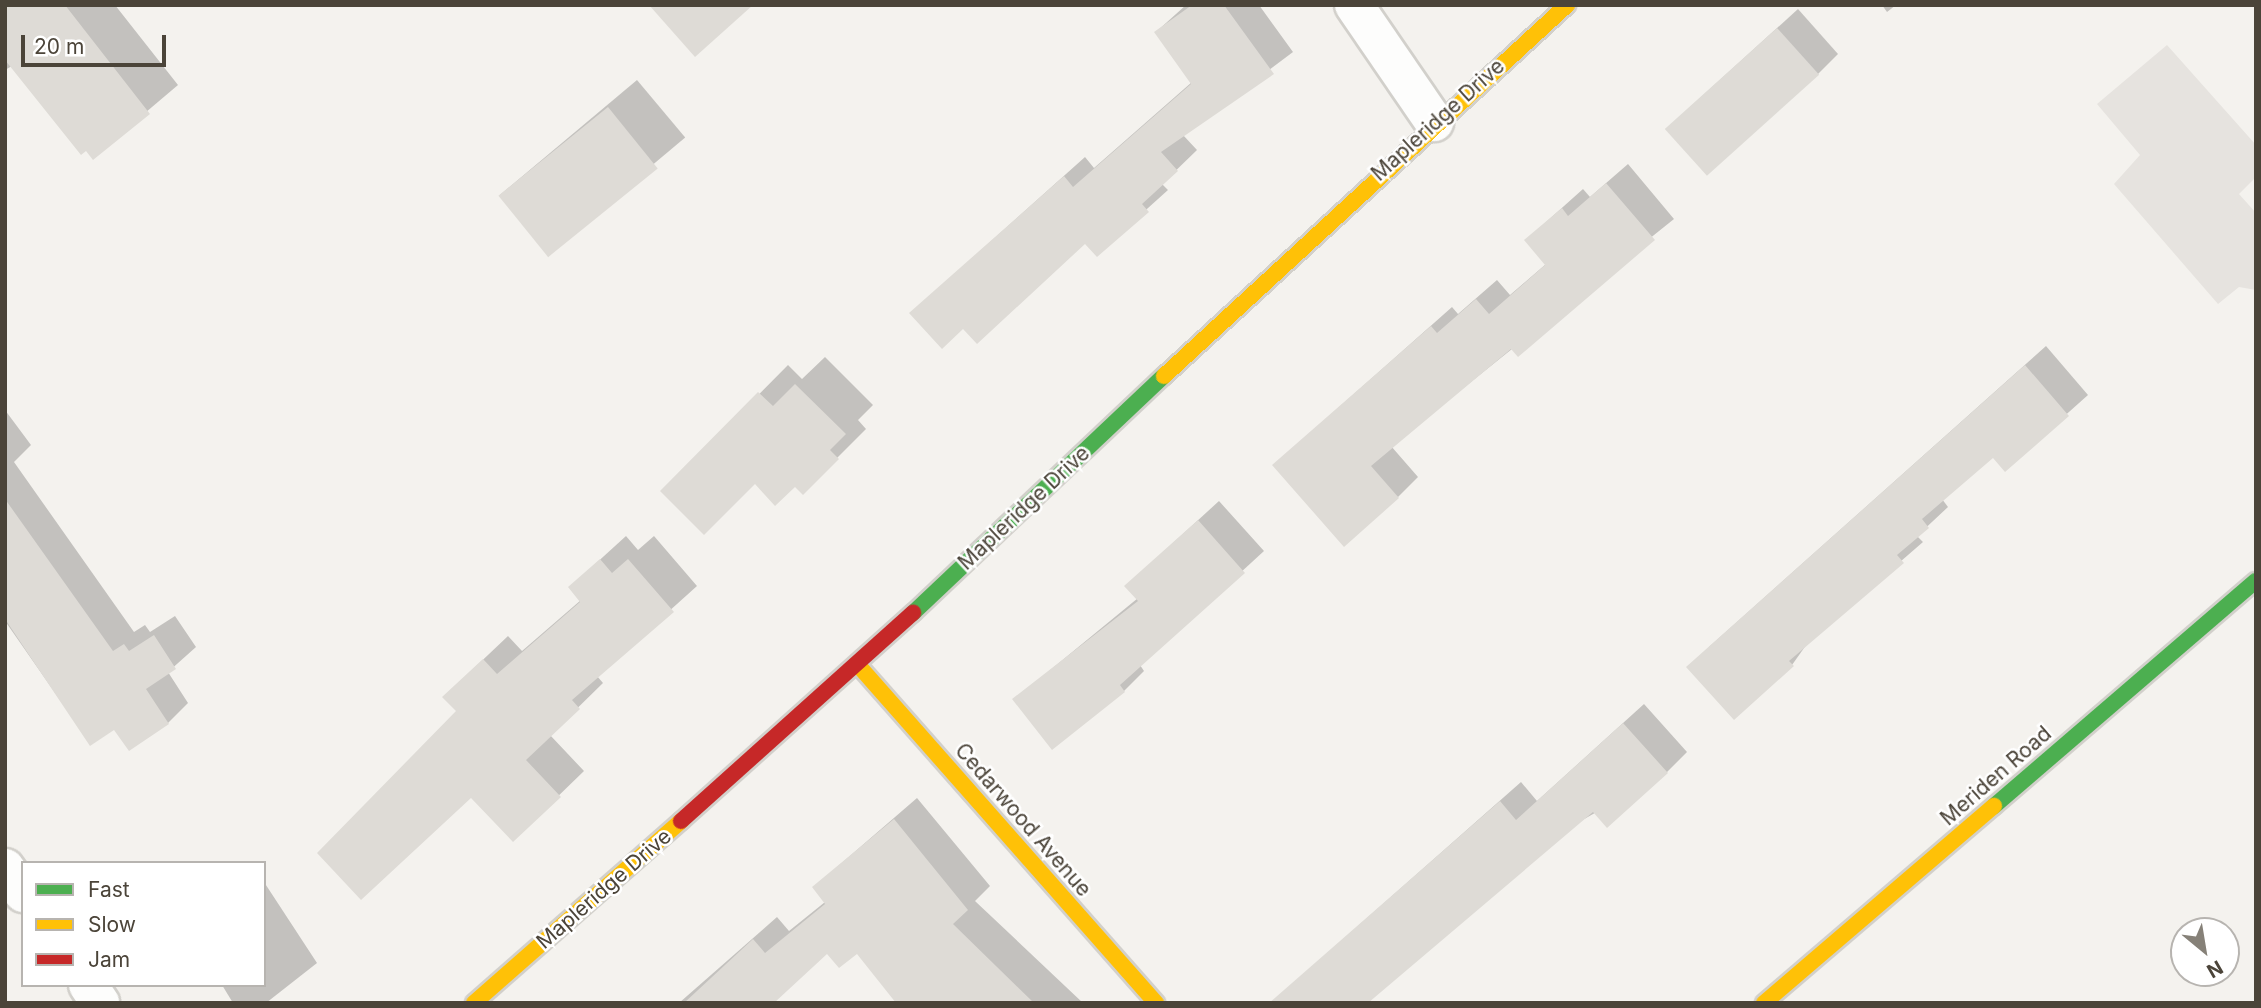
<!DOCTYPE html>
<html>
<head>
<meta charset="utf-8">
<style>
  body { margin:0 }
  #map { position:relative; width:2261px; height:1008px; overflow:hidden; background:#f4f2ee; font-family:Inter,sans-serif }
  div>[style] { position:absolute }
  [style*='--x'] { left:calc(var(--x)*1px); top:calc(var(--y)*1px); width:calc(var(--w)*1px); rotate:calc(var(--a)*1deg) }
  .parking>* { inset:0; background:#e6e3df }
  .shadow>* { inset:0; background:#0003; transform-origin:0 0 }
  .building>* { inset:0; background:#dedbd6; transform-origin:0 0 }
  .roads { filter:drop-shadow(2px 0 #d2d0cb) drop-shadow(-2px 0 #d2d0cb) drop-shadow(0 2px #d2d0cb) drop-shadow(0 -2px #d2d0cb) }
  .street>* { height:38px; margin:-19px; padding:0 19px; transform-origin:19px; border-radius:19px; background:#fdfdfc }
  .fast>* { height:16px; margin:-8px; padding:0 8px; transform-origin:8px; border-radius:8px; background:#4caf50 }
  .slow>* { height:16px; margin:-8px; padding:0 8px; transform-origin:8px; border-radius:8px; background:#ffc107 }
  .jam>* { height:16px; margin:-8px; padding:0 8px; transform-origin:8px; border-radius:8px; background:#c62828 }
  span { translate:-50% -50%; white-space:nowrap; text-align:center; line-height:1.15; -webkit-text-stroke:5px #fff; paint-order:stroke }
  .street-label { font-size:21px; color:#4b4439 }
  .frame { position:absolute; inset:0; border:7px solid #4b4439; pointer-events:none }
  .legend { position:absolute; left:21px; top:861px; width:245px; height:126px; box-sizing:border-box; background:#fff; border:2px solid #b7b4b0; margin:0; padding:9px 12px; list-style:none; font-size:21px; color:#4b4439 }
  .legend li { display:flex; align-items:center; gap:14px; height:35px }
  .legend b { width:35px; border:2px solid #b7b4b0 }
  .north { position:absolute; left:2170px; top:917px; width:70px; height:70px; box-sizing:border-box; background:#fff; border:2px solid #b7b4b0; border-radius:50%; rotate:150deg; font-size:19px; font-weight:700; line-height:28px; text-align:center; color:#4b4439 }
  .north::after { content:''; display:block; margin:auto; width:24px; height:32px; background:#868178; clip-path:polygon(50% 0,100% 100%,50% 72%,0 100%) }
  .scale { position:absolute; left:21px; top:35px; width:145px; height:32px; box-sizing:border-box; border:4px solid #4b4439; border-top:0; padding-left:9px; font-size:21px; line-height:24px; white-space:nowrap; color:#4b4439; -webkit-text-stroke:5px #fff; paint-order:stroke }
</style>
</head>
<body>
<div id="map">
  <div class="parking">
    <i style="clip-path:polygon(2167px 45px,2256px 145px,2256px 177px,2239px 194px,2256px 213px,2256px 290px,2239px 287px,2218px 304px,2114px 184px,2140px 155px,2097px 104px)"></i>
  </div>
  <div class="shadow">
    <i style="clip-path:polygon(5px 5px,115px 5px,178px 85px,93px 157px,12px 66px,5px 70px)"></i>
    <i style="clip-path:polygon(1186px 5px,1259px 5px,1293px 52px,1183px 135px,1197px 150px,1162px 184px,1168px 190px,1097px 254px,1086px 242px,963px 327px,911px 313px,1085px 157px,1094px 168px,1192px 82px,1156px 32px)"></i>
    <i style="clip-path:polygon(1882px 5px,1896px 5px,1887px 12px)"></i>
    <i style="clip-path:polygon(1798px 9px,1838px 54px,1818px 74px,1688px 109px)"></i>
    <i style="left:637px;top:80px;width:75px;height:179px;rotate:50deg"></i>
    <i style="clip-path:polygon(1628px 164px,1674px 219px,1391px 446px,1418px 477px,1398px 497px,1274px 465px,1452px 307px,1458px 314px,1497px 280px,1510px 295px,1546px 264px,1526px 240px,1583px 189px,1590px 197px)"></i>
    <i style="clip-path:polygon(2046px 346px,2088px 395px,2005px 469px,1993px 456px,1942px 499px,1948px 507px,1917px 536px,1923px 542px,1809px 641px,1792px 665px,1709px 647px)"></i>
    <i style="clip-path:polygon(825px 357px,873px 405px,858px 420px,866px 429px,803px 492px,795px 485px,755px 482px,663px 491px,788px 365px,802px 379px)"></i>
    <i style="clip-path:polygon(5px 410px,31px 445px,14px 462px,134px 632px,145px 625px,150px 632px,175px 616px,196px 647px,168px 672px,188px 703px,168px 723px,115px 727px,90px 743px,5px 621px)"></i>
    <i style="clip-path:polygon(1219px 501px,1264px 551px,1140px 665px,1144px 671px,1124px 691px,1015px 699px,1138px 598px,1126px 586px)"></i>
    <i style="clip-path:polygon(626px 536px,638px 550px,654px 536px,697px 586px,597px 676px,603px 683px,550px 735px,584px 771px,513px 840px,458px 711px,469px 673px,508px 636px,522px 651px,581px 600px,570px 587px)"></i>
    <i style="clip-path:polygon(1644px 704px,1687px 752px,1667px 772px,1289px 987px,1521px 782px,1537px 801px)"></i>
    <i style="clip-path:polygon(917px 798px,990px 886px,975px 901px,1083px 1003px,947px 1003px,857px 952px,827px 951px,770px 1003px,679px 1003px,777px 917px,789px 931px,825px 902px,814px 887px)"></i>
    <i style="clip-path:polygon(264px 882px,317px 963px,266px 1003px,233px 1003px,222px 985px,264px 985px)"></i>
  </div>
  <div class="building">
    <i style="clip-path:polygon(5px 5px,65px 5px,150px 114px,93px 160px,86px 151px,81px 155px,5px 60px)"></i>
    <i style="clip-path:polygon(649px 5px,753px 5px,695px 57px)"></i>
    <i style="clip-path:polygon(1192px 5px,1224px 5px,1274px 74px,1161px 152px,1178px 171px,1142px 204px,1149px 212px,1097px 257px,1085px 244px,977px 344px,963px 329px,942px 349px,909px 313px,1064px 176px,1073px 187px,1191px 84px,1154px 32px)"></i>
    <i style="left:1777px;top:28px;width:63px;height:151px;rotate:48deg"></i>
    <i style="left:608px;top:107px;width:79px;height:141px;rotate:51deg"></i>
    <i style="clip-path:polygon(1606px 183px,1655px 240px,1518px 357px,1511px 349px,1371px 466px,1399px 498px,1344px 547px,1272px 465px,1431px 326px,1437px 333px,1476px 299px,1489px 314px,1545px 265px,1524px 240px,1562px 208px,1568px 216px)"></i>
    <i style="clip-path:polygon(2025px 365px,2069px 416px,2005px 472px,1993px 458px,1922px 519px,1929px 528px,1897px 555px,1904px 563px,1789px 661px,1794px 666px,1734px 720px,1686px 667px)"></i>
    <i style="clip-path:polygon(795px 384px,846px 434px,830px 450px,839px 459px,803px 495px,795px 487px,775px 506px,755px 484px,704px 535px,660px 491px,758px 392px,773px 406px)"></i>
    <i style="clip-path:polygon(5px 499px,113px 651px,124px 644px,129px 651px,154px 635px,176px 669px,146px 689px,169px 724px,129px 751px,114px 730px,90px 746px,5px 619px)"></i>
    <i style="clip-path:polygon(1198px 520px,1245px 573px,1120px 685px,1125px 692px,1052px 750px,1012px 699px,1138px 601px,1124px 586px)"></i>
    <i style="clip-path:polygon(600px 559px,612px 573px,628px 559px,674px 612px,572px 700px,580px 709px,526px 760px,561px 797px,513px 842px,471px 798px,361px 900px,317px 853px,456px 711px,442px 697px,483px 659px,497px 674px,580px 602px,568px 587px)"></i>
    <i style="clip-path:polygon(1623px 723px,1668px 773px,1607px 828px,1593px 812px,1368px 1003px,1269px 1003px,1500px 801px,1516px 820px)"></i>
    <i style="clip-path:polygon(894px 819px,968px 910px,953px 924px,1034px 1003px,896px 1003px,857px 954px,839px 968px,827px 954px,774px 1003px,684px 1003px,753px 939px,765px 953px,825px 904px,812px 887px)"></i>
  </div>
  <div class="roads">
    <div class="street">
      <i style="--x:1354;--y:5;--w:142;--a:55.6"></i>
      <i style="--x:5;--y:868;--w:31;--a:54"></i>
      <i style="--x:88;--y:985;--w:22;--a:56"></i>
    </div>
    <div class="fast">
      <i style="--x:913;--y:613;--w:345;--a:-43.4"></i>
      <i style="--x:1994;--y:806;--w:345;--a:-40.7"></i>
    </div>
    <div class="slow">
      <i style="--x:1164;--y:376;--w:548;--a:-42.63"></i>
      <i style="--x:858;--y:665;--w:451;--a:48.6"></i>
      <i style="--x:474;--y:1003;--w:276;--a:-41.3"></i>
      <i style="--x:1764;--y:1003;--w:303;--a:-40.6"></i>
    </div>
    <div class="jam">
      <i style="--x:681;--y:821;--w:312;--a:-41.9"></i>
    </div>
  </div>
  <div class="street-label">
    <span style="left:1438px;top:120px;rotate:-42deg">Mapleridge Drive</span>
    <span style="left:1024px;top:508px;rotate:-43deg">Mapleridge Drive</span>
    <span style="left:1996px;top:776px;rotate:-41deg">Meriden Road</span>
    <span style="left:1023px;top:820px;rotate:49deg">Cedarwood Avenue</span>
    <span style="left:604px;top:889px;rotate:-41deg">Mapleridge Drive</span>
  </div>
  <div class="frame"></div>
  <ul class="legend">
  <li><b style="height:9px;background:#4caf50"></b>Fast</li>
  <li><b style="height:9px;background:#ffc107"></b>Slow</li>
  <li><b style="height:9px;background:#c62828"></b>Jam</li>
  </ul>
  <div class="north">N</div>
  <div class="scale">20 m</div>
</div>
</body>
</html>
